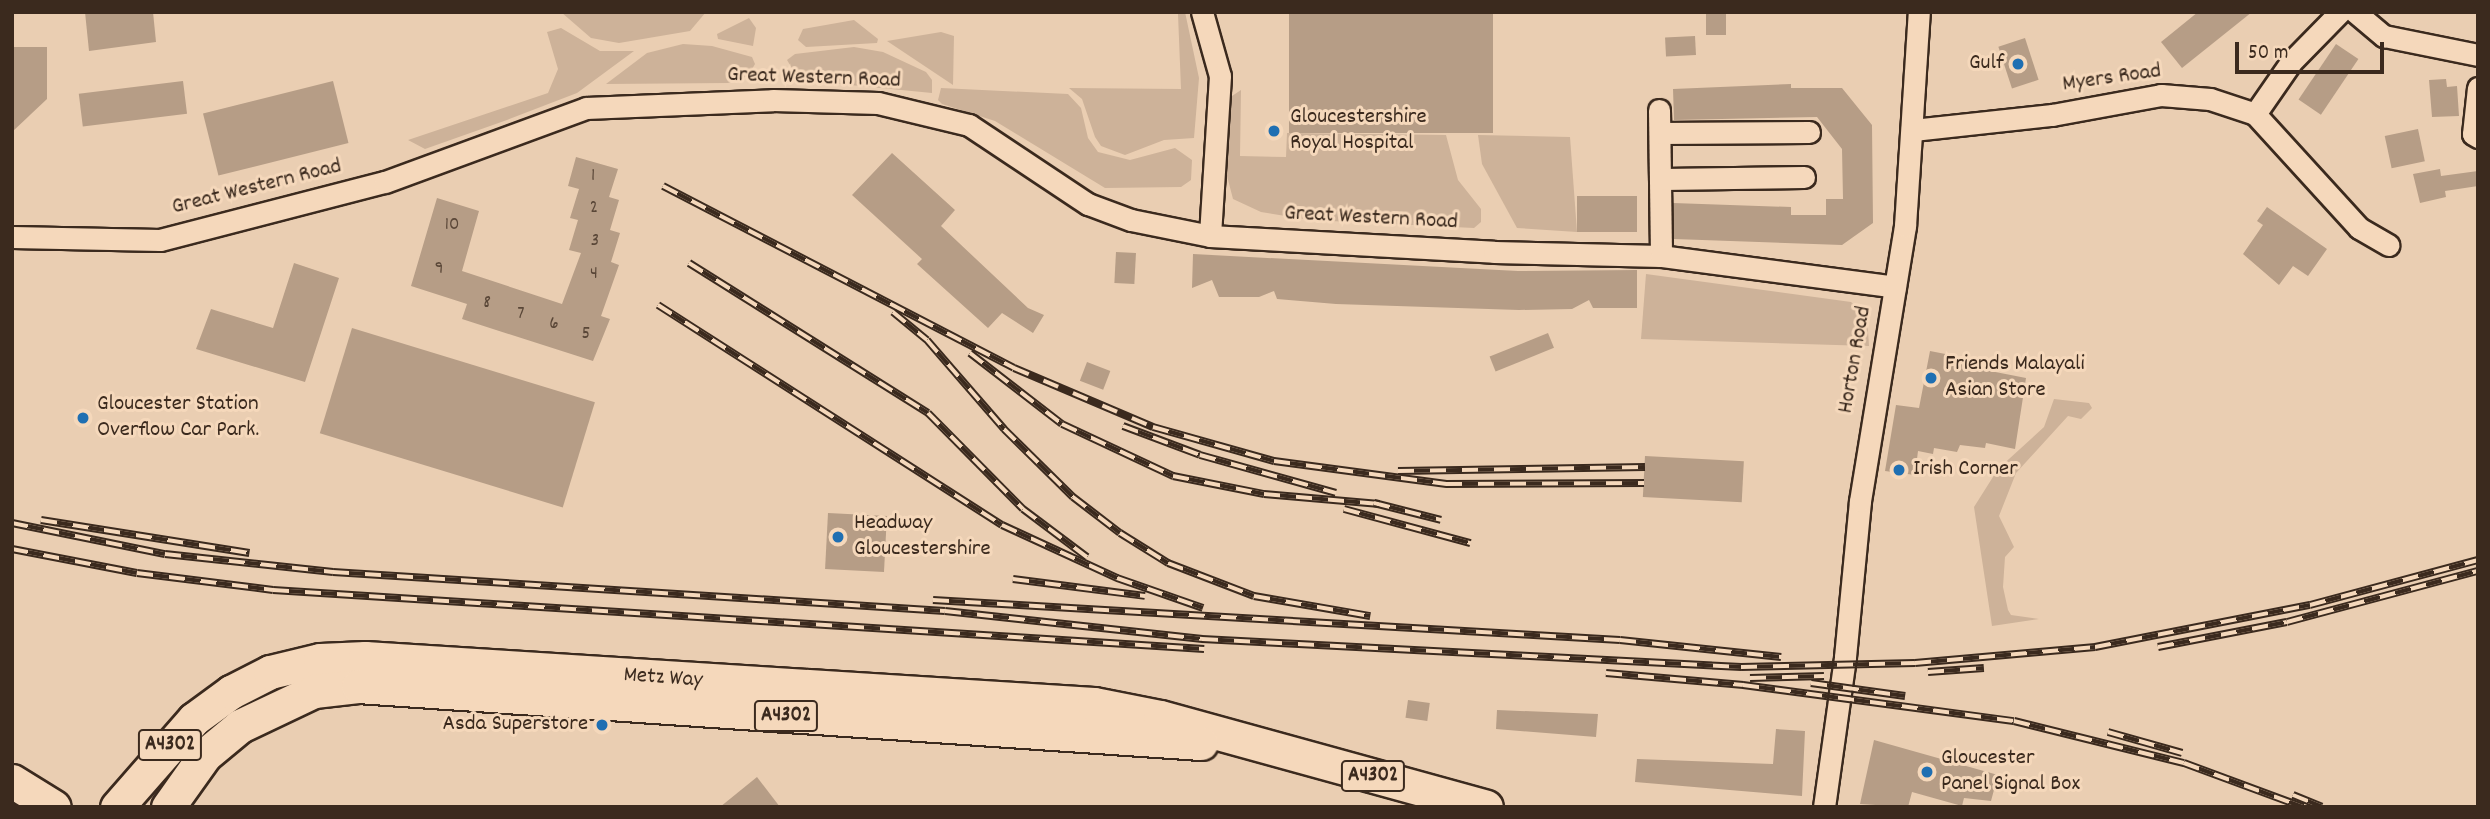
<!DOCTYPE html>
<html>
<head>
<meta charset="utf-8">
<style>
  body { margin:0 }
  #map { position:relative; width:2490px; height:819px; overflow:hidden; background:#eaceb2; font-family:Dekko,sans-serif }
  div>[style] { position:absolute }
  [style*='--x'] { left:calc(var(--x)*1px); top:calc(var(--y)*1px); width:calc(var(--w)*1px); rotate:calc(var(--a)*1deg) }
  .green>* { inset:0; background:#cdb299 }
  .building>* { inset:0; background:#b69d86; transform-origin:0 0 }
  .roads { filter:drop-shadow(2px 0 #3b2a1e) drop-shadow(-2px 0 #3b2a1e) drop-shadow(0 2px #3b2a1e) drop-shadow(0 -2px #3b2a1e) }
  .street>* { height:21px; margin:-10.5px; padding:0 10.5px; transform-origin:10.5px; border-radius:10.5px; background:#f5d8bb }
  .primary>* { height:33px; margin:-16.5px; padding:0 16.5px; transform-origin:16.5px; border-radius:16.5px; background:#f5d8bb }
  .rail>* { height:8px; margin-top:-4px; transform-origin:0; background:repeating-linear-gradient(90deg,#f5d8bb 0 16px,#3b2a1e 0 32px); box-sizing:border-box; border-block:2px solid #3b2a1e }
  .dots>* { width:19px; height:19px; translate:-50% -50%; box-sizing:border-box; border:4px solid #f5d8bb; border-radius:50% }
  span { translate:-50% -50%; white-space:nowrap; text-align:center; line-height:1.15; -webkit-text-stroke:6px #f5d8bb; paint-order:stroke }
  .number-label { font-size:19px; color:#5a4738 }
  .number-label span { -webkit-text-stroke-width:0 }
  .shield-label span { padding:2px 5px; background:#f5d8bb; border:2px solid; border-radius:5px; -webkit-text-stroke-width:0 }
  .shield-label { font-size:21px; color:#3b2a1e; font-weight:700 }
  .poi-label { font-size:23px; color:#3b2a1e }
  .right { translate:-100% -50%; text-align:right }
  .left { translate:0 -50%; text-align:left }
  .street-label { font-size:23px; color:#3b2a1e }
  .frame { position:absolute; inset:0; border:14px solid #3b2a1e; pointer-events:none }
  .scale { position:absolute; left:2235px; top:42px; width:149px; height:32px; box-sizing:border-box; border:4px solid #3b2a1e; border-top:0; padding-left:9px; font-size:21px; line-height:24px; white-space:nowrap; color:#3b2a1e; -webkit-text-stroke:5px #f5d8bb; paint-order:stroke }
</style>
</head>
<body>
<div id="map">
  <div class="green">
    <i style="clip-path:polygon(561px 12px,706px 12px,690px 31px,619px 43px,591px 38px)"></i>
    <i style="clip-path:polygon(1125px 12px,1185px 12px,1199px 78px,1194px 138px,1164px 140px,1125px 155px,1101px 146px,1095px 137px,1082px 99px,1069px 88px,1181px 89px,1178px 14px)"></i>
    <i style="clip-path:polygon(749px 18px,756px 28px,753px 46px,718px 39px,717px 34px)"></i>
    <i style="clip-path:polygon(854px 20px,878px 39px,877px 43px,806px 47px,798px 40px,803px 29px)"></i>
    <i style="clip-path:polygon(561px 28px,600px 51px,634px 51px,577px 93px,507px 120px,425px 149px,408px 140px,548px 93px,558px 69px,547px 32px)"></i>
    <i style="clip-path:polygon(941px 32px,954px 36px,953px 85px,887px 41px)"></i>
    <i style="clip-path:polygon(683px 44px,712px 46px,752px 57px,755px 64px,748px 76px,728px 83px,606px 84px,647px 53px)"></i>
    <i style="clip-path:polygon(854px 47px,883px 52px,926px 72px,932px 80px,932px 93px,799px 80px,787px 60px,795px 54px)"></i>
    <i style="clip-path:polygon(941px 88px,1068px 94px,1081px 108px,1088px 138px,1098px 152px,1130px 160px,1175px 148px,1192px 160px,1191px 180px,1181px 187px,1105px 188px,995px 121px,942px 104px,938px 100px)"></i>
    <i style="clip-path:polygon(1241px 90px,1240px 156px,1286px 157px,1287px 133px,1446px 135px,1458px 180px,1481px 209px,1481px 222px,1474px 228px,1310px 220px,1261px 212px,1233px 199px,1226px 172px,1232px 96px)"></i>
    <i style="clip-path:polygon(1478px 135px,1570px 137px,1577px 232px,1517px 228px,1482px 164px)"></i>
    <i style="clip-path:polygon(1646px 274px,1851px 302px,1867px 316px,1869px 346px,1641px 339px)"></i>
    <i style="clip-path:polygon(2054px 399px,2089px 403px,2092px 408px,2081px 419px,2068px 416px,2016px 473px,1999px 516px,2014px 547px,2005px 557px,2003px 587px,2008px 610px,2011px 615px,2039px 619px,1992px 626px,1974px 507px,1998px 469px,2044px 427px)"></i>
  </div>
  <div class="building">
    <i style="clip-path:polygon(85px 12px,153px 12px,156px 42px,89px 51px)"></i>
    <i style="left:1289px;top:12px;width:204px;height:121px"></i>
    <i style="left:1706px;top:12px;width:20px;height:23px"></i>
    <i style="clip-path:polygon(2198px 12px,2252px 12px,2182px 68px,2161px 42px)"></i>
    <i style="left:1695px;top:36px;width:19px;height:30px;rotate:87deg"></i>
    <i style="left:2025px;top:38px;width:44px;height:28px;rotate:72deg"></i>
    <i style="left:2336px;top:44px;width:27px;height:67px;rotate:34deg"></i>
    <i style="clip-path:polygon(12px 47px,47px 47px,47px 99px,12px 132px)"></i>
    <i style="clip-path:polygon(2446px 79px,2447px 87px,2457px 86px,2459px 116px,2432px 117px,2429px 80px)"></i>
    <i style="left:183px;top:81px;width:33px;height:105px;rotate:83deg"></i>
    <i style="left:333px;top:81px;width:64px;height:134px;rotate:76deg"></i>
    <i style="clip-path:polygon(1791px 84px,1791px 88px,1842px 88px,1872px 125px,1873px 223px,1842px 245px,1674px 239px,1673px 203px,1791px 207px,1791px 215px,1826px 215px,1826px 199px,1843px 199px,1842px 149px,1817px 117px,1674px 120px,1673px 89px)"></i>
    <i style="left:2418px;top:129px;width:33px;height:34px;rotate:78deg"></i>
    <i style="clip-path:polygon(892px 153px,955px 210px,941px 226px,1028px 308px,1044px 315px,1033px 333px,1002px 313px,988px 328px,917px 264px,922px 259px,852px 195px)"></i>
    <i style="clip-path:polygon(576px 157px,618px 169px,609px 197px,619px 200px,610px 230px,620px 233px,611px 262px,619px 265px,601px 316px,610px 319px,593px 361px,462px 319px,467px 304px,411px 286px,437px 198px,479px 211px,462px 271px,562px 304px,581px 253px,569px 250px,578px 220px,570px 218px,579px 189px,568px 186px)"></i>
    <i style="clip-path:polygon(2440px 169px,2441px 176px,2478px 171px,2478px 186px,2445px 191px,2446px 197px,2420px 203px,2413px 174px)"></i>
    <i style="left:1577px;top:196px;width:60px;height:36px"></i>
    <i style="clip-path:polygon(2267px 207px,2327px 249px,2308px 276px,2293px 266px,2279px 285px,2243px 254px,2263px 225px,2257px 221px)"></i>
    <i style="left:1116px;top:252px;width:20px;height:31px;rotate:3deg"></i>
    <i style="clip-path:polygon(1193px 254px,1518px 271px,1637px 270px,1637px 308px,1593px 308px,1589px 300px,1572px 309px,1519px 310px,1336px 304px,1277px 299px,1274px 291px,1259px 297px,1219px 297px,1212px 280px,1192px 288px)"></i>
    <i style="clip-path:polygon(294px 263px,339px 278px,305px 382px,196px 349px,211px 309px,273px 328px)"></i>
    <i style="left:352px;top:328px;width:254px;height:110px;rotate:17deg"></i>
    <i style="left:1548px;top:333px;width:16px;height:63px;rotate:68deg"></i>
    <i style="clip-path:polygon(1930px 351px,1976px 360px,1975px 368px,2026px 378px,2015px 449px,1986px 443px,1985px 448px,1960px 445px,1957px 452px,1934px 448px,1933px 454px,1918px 451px,1915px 475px,1885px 471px,1896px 405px,1919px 408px)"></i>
    <i style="left:1087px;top:362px;width:25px;height:20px;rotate:21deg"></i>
    <i style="left:1645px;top:456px;width:99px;height:41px;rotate:3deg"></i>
    <i style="left:828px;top:513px;width:59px;height:56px;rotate:3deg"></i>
    <i style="left:1408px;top:700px;width:22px;height:18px;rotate:8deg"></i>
    <i style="clip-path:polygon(1497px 710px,1598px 714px,1596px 737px,1496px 729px)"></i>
    <i style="clip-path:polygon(1776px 729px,1805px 731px,1802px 796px,1635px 782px,1637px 759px,1773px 764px)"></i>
    <i style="clip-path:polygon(1874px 740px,1998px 775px,1991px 801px,1964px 798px,1962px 806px,1912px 792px,1908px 807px,1860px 804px)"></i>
    <i style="clip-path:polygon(757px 777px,780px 807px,720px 807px)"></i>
  </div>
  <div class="roads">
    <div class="street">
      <i style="--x:1202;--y:12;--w:66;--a:74.3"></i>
      <i style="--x:1220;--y:76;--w:160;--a:93.6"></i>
      <i style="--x:2355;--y:12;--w:38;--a:40"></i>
      <i style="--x:2384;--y:36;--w:96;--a:11.4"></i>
      <i style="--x:2478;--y:88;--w:46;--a:96.2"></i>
      <i style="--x:2473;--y:134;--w:6;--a:31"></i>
      <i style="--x:1659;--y:110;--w:146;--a:89.2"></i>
      <i style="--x:2255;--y:114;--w:63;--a:-55.3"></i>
      <i style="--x:2291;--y:62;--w:70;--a:-45.6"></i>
      <i style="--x:1913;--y:130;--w:140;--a:-6.2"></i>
      <i style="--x:2052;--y:115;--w:111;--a:-10.4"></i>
      <i style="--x:2161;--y:95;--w:49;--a:4.7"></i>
      <i style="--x:2210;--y:99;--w:47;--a:18.4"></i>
      <i style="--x:2255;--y:114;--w:154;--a:47.6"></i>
      <i style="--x:2359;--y:228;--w:34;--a:30"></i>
      <i style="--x:1660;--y:133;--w:149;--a:-0.4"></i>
      <i style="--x:1663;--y:179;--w:141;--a:-0.8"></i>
      <i style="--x:12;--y:237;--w:148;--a:1.2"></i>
      <i style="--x:160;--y:240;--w:232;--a:-14.5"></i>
      <i style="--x:385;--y:182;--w:214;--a:-20.2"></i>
      <i style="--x:586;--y:108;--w:187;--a:-2.4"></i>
      <i style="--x:773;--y:100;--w:105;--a:1.6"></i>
      <i style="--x:878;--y:103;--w:94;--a:13.6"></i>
      <i style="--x:969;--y:125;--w:143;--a:33.6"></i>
      <i style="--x:1088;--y:204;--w:46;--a:20.4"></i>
      <i style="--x:1131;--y:220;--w:81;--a:11.4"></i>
      <i style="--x:1210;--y:236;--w:284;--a:3.2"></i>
      <i style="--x:1494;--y:252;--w:167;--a:1.4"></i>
      <i style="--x:1661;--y:256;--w:236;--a:7.5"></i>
      <i style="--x:1824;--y:807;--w:151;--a:-82"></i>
      <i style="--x:1845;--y:657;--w:157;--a:-84.5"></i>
      <i style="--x:1860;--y:501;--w:279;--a:-80.7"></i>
      <i style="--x:1905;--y:226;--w:214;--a:-86.3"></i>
    </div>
    <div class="primary">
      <i style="--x:12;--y:781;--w:49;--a:31.8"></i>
      <i style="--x:117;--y:807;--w:117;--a:-48.8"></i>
      <i style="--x:194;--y:719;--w:46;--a:-36.1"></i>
      <i style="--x:231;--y:692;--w:44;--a:-27.1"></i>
      <i style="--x:270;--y:672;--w:51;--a:-13.5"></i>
      <i style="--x:320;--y:660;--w:45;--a:-2.5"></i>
      <i style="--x:365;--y:658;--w:730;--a:3.61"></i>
      <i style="--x:1094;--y:704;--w:67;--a:11.1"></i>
      <i style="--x:1160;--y:717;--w:338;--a:15.4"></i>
      <i style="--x:168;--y:807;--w:64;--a:-54.6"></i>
      <i style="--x:205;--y:755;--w:45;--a:-39.6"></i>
      <i style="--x:240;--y:726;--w:82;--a:-25.3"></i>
      <i style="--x:314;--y:691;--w:44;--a:-6.5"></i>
      <i style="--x:358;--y:686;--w:845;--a:3.87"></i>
    </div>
  </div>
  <div class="rail">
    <i style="--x:663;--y:186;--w:395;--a:27.4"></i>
    <i style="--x:1014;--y:368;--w:151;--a:23"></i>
    <i style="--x:1153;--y:427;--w:126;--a:15.7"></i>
    <i style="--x:1274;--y:461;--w:174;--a:7.6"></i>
    <i style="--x:1446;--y:484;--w:198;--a:-0.3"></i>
    <i style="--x:689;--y:263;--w:282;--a:32.1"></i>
    <i style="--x:928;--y:413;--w:135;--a:45.3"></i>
    <i style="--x:1023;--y:509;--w:80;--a:36.9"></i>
    <i style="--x:658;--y:305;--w:408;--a:32.6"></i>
    <i style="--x:1002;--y:525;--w:127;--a:24.7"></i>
    <i style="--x:1117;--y:578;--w:91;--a:19.2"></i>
    <i style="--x:893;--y:312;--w:44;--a:39.5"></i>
    <i style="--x:927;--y:340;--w:118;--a:49.1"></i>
    <i style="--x:1004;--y:429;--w:97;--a:44.6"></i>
    <i style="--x:1073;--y:497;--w:59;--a:37.5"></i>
    <i style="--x:1120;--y:533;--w:57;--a:32"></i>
    <i style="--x:1168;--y:563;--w:92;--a:21"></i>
    <i style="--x:1254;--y:596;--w:118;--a:9.8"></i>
    <i style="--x:970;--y:353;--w:116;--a:37.7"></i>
    <i style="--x:1062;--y:424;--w:123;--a:25.1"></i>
    <i style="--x:1173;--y:476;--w:93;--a:11.2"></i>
    <i style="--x:1264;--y:494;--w:116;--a:4.9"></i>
    <i style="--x:1123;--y:426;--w:82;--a:20.6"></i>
    <i style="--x:1200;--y:455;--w:141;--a:15.6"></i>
    <i style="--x:1398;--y:471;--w:247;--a:-0.9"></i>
    <i style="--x:1374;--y:503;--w:69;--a:14.2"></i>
    <i style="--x:1344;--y:509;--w:131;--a:15.1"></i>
    <i style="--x:41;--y:520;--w:211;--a:9"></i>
    <i style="--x:12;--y:523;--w:156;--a:11.5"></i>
    <i style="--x:165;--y:554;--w:169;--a:6.1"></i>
    <i style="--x:333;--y:572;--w:613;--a:3.65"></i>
    <i style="--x:945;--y:611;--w:259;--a:6.2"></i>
    <i style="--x:1202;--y:639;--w:540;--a:2.97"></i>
    <i style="--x:1741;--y:667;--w:174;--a:-1.3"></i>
    <i style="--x:1915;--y:663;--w:181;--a:-5.1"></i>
    <i style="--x:2095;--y:647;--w:219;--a:-11.1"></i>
    <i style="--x:2310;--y:605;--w:174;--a:-15"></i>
    <i style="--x:12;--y:549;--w:127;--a:10.9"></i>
    <i style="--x:137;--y:573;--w:137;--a:7.1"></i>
    <i style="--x:273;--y:590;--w:933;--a:3.63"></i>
    <i style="--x:1013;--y:579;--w:133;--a:7.3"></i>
    <i style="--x:933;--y:600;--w:688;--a:3.33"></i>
    <i style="--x:1620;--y:640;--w:162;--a:6"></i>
    <i style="--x:2158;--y:647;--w:131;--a:-11"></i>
    <i style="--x:2287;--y:622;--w:198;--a:-15"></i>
    <i style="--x:1928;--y:672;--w:56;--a:-4.1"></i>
    <i style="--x:1606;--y:673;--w:138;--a:5"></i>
    <i style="--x:1743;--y:685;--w:273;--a:7.6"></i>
    <i style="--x:2014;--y:721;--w:175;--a:13.9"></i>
    <i style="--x:2184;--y:763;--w:127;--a:20.3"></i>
    <i style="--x:1750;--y:678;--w:74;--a:-1.5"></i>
    <i style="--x:1811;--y:683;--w:95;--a:7.9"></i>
    <i style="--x:2108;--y:732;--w:77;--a:15.8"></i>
    <i style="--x:2293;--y:795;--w:31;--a:22"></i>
  </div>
  <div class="dots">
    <i style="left:2018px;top:64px;background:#1f6fb2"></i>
    <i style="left:1274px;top:131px;background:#1f6fb2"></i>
    <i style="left:1931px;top:378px;background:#1f6fb2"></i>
    <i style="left:83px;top:418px;background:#1f6fb2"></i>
    <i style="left:1899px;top:470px;background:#1f6fb2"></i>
    <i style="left:838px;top:537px;background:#1f6fb2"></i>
    <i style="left:602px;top:725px;background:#1f6fb2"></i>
    <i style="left:1927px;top:772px;background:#1f6fb2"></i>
  </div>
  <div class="number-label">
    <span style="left:593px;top:177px">1</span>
    <span style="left:594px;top:209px">2</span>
    <span style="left:452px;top:226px">10</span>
    <span style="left:595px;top:242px">3</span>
    <span style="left:439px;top:270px">9</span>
    <span style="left:594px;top:275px">4</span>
    <span style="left:487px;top:304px">8</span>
    <span style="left:521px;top:315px">7</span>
    <span style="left:554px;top:325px">6</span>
    <span style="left:586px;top:335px">5</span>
  </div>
  <div class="shield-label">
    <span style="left:786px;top:716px">A4302</span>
    <span style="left:170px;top:745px">A4302</span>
    <span style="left:1373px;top:776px">A4302</span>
  </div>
  <div class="poi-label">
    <span class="right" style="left:2004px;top:64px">Gulf</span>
    <span class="left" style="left:1290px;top:131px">Gloucestershire<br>Royal Hospital</span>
    <span class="left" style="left:1945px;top:378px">Friends Malayali<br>Asian Store</span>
    <span class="left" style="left:97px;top:418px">Gloucester Station<br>Overflow Car Park.</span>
    <span class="left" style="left:1913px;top:470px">Irish Corner</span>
    <span class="left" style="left:854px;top:537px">Headway<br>Gloucestershire</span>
    <span class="right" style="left:588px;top:725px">Asda Superstore</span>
    <span class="left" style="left:1941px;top:772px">Gloucester<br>Panel Signal Box</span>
  </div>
  <div class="street-label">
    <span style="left:814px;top:79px;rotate:2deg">Great Western Road</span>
    <span style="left:2112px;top:79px;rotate:-8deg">Myers Road</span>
    <span style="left:257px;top:188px;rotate:-14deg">Great Western Road</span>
    <span style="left:1371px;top:219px;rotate:3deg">Great Western Road</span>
    <span style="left:1856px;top:360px;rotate:-80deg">Horton Road</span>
    <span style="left:663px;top:679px;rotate:4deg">Metz Way</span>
  </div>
  <div class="frame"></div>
  <div class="scale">50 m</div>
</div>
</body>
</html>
